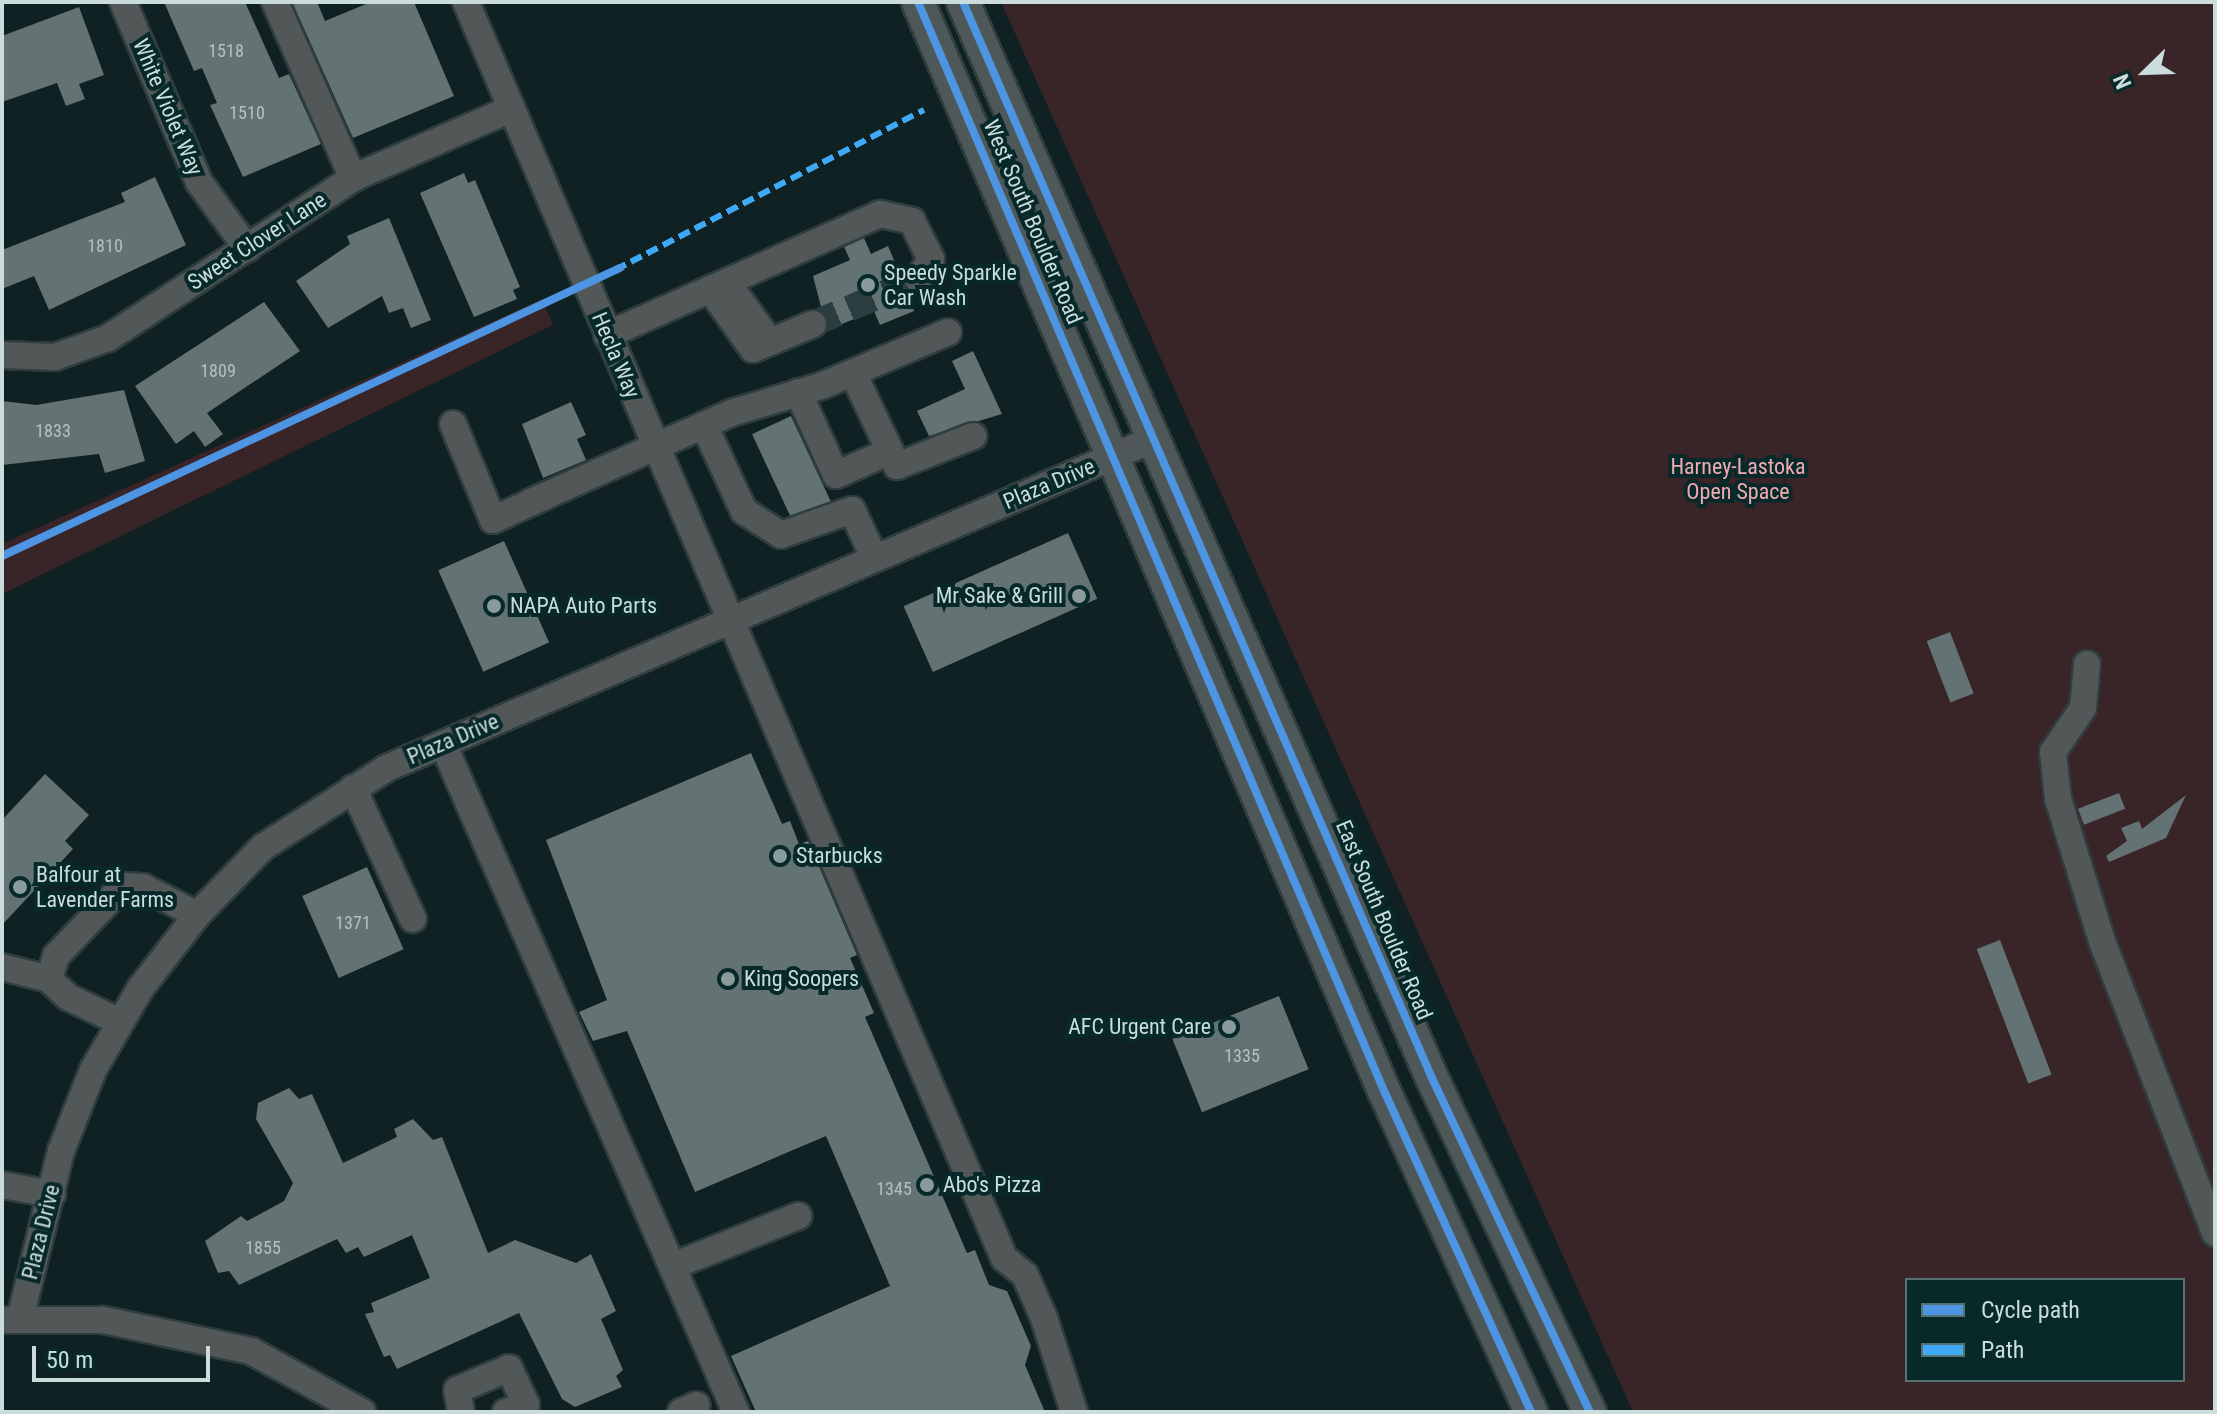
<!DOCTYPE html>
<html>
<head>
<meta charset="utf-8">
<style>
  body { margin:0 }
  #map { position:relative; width:2217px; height:1414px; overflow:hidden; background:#0f2122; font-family:"Roboto Condensed",sans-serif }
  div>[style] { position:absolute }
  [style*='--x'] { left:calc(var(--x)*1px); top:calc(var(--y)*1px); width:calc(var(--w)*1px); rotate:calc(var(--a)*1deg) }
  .green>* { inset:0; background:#392427 }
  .building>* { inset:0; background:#637272; transform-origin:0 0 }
  .minor-tunnel>* { height:26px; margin-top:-13px; transform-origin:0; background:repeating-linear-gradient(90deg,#2b3d3e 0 26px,transparent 0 39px) }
  .roads { filter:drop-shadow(2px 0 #2f3d3e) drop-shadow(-2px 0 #2f3d3e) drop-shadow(0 2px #2f3d3e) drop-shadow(0 -2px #2f3d3e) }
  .minor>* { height:26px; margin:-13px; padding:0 13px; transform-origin:13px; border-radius:13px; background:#525858 }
  .major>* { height:32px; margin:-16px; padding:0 16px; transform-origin:16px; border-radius:16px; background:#4e5859 }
  .quiet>* { height:6px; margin-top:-3px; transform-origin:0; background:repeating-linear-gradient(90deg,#3fa9f5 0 12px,transparent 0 18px) }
  .cycleway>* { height:8px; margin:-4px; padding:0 4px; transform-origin:4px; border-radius:4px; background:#4d94e3 }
  .dots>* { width:22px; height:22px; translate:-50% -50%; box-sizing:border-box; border:4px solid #07292a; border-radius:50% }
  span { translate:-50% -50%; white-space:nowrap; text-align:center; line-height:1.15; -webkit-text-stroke:8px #07292a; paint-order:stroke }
  .number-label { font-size:18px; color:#b1c2c2 }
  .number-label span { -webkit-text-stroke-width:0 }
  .street-label { font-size:22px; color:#cbdcdc }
  .poi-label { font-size:22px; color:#cbdcdc }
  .left { translate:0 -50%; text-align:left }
  .right { translate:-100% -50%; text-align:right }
  .park-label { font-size:22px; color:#f1aab1 }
  .frame { position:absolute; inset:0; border:4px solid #cbdcdc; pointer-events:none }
  .legend { position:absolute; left:1905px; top:1278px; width:280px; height:104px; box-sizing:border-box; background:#07292a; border:2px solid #557171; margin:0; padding:10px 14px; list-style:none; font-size:24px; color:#cbdcdc }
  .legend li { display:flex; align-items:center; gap:16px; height:40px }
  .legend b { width:40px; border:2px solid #557171 }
  .north { position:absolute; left:2105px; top:32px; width:80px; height:80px; -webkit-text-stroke:6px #07292a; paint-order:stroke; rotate:247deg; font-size:22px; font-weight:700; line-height:32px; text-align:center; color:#cbdcdc }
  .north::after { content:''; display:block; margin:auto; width:28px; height:36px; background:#cbdcdc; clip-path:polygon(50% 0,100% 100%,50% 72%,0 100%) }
  .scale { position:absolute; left:32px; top:1346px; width:178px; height:36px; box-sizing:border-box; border:4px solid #cbdcdc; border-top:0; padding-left:10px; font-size:24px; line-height:28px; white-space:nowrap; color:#cbdcdc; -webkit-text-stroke:6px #07292a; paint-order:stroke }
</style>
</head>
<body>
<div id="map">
  <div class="green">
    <i style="clip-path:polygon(evenodd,1001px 2px,2215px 2px,2215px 1412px,1633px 1412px,1001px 2px,1907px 1280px,2183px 1280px,2183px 1380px,1907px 1380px,1907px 1280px)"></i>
    <i style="clip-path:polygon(542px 299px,553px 325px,2px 594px,2px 544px)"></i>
  </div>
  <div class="building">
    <i style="clip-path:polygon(164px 2px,245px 2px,279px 78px,289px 74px,321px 144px,243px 177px,210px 105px,217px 103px,202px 68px,194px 71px)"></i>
    <i style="clip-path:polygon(292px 2px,317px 2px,325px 21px,371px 2px,414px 2px,454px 96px,353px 138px)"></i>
    <i style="clip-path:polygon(79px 7px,104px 75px,79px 84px,85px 99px,66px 106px,57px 83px,2px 102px,2px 36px)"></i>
    <i style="clip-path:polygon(464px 173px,468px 183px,475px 180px,520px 287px,513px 290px,517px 299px,474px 317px,420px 193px)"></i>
    <i style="clip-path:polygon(155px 177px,186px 245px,49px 310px,34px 276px,2px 289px,2px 250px,125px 202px,121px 193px)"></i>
    <i style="clip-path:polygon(389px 218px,431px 320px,411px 328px,403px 308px,389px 313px,382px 296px,328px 328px,296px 281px,350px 244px,347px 236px)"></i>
    <i style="clip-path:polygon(864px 238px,871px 254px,888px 246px,899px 272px,905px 270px,914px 311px,880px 325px,874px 311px,827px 330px,813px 276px,850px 260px,844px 247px)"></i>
    <i style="clip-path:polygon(264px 302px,300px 351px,207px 413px,223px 434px,205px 447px,194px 431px,176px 444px,135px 386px)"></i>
    <i style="clip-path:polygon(973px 351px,1002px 414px,929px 436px,917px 411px,965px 389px,952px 361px)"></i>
    <i style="clip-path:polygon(124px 390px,145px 461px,105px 473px,99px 454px,2px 465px,2px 401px,36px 405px)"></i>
    <i style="clip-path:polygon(571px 402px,586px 435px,577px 439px,586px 460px,543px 478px,522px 424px)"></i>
    <i style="left:791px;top:416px;width:94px;height:43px;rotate:65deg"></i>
    <i style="left:1068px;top:533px;width:72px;height:180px;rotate:66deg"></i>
    <i style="left:504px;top:541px;width:111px;height:72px;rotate:66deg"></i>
    <i style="left:1950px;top:632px;width:66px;height:25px;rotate:69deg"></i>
    <i style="clip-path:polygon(751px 753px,782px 824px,790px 821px,799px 844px,808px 841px,857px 955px,850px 958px,874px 1013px,865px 1017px,967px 1253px,975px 1250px,989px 1285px,1007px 1291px,1031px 1346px,1025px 1365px,1045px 1412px,756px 1412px,731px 1356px,890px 1286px,826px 1136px,695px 1192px,627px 1031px,593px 1041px,579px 1012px,607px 1000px,546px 840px)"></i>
    <i style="clip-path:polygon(45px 774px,89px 815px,65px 841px,73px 849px,2px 925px,2px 820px)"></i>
    <i style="left:2119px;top:793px;width:17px;height:44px;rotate:69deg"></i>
    <i style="clip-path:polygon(2186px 795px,2166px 838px,2109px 862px,2106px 856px,2127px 841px,2121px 828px,2139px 821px,2142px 829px)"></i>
    <i style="left:367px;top:867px;width:90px;height:71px;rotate:66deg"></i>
    <i style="left:2000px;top:940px;width:144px;height:25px;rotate:69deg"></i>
    <i style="left:1279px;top:996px;width:79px;height:115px;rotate:68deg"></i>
    <i style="clip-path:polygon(289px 1088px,299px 1099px,312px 1094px,343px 1163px,397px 1137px,394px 1129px,413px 1119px,433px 1140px,442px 1137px,488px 1253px,515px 1240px,576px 1263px,591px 1254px,616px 1311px,601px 1319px,623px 1370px,616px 1376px,622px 1387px,575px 1407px,562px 1399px,519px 1313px,397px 1369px,390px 1355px,384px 1357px,365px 1314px,374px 1312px,371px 1303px,430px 1278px,412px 1235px,364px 1257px,358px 1247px,346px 1253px,337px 1239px,239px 1285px,229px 1271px,218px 1273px,205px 1241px,241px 1216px,247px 1221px,284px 1201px,293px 1183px,256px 1119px,258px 1103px)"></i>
  </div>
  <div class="minor-tunnel">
    <i style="--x:813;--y:324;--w:114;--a:-23.2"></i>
  </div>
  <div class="roads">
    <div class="minor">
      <i style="--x:123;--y:2;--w:195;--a:67.1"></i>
      <i style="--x:199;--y:182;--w:82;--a:54"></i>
      <i style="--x:275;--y:2;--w:193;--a:66.1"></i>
      <i style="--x:466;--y:2;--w:1366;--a:66.81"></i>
      <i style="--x:1004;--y:1258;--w:27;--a:39"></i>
      <i style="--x:1025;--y:1275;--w:47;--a:66.2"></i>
      <i style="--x:1044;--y:1318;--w:99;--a:72.3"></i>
      <i style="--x:727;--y:282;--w:74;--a:54.4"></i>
      <i style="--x:710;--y:289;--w:74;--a:54.4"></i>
      <i style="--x:753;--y:349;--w:65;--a:-22.6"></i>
      <i style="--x:607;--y:335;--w:299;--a:-23.9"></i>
      <i style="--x:880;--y:214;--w:33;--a:12"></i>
      <i style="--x:912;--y:221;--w:42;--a:63.4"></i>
      <i style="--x:931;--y:259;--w:24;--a:123"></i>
      <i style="--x:2;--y:355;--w:53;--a:2.2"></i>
      <i style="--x:55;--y:357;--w:56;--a:-19.7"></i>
      <i style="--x:108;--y:338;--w:293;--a:-33.1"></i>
      <i style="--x:353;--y:178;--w:172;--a:-23.6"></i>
      <i style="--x:853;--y:373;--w:103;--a:64.7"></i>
      <i style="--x:897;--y:466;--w:82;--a:-21.5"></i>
      <i style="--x:798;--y:392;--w:91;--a:65.4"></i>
      <i style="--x:836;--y:475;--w:59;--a:-24"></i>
      <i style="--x:453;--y:424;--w:104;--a:67.4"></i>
      <i style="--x:493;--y:520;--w:57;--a:-24.8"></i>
      <i style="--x:704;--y:425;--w:95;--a:65.1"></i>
      <i style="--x:744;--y:511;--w:44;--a:33"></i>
      <i style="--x:781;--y:535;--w:75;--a:-19.4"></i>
      <i style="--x:852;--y:510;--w:52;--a:64.9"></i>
      <i style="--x:529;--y:503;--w:221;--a:-24"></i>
      <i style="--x:731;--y:413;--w:94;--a:-16.7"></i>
      <i style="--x:821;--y:386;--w:138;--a:-23"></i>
      <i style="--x:2087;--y:664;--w:44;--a:95.2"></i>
      <i style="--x:2083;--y:708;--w:53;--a:124.3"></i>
      <i style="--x:2053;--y:752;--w:47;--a:83.9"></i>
      <i style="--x:2058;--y:799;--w:152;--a:72.8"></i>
      <i style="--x:2103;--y:944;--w:310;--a:68.8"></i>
      <i style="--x:443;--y:744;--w:729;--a:66.32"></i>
      <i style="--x:353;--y:788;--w:144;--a:65.4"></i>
      <i style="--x:2;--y:967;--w:49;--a:14.3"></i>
      <i style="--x:120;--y:1022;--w:58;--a:-154.3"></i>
      <i style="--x:68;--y:997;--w:26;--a:-137"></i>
      <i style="--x:49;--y:979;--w:24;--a:-73"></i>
      <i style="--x:56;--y:956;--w:97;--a:-46.3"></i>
      <i style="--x:123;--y:886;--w:20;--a:3"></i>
      <i style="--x:143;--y:887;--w:61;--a:27.4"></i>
      <i style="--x:2;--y:1185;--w:51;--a:10.2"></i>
      <i style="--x:673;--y:1266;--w:135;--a:-21.8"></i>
      <i style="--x:20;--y:1319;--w:173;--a:-76.3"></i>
      <i style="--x:61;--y:1151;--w:87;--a:-68.4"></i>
      <i style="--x:93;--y:1070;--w:94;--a:-59.9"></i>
      <i style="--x:140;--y:989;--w:93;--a:-52.4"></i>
      <i style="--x:197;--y:915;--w:95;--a:-45.9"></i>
      <i style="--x:263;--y:847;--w:147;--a:-32.5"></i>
      <i style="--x:387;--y:768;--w:835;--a:-23.22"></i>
      <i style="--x:5;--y:1320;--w:98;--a:0"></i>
      <i style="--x:103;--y:1320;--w:151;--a:11.8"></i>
      <i style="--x:251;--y:1351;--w:127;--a:28.8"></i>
      <i style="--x:461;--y:1412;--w:22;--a:-100"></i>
      <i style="--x:457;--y:1390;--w:56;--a:-22.9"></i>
      <i style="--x:509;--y:1368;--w:40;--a:65"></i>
      <i style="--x:526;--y:1404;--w:22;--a:158"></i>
      <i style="--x:681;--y:1412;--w:17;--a:-24"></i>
    </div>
    <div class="major">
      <i style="--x:918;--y:2;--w:1187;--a:66.83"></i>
      <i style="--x:1385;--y:1093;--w:351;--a:65.4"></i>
      <i style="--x:963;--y:2;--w:1172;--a:66.45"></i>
      <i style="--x:1431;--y:1076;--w:372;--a:64.7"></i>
    </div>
  </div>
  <div class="quiet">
    <i style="--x:615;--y:270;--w:348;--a:-27.4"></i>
  </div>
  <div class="cycleway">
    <i style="--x:918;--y:2;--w:1187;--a:66.83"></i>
    <i style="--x:1385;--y:1093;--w:351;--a:65.4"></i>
    <i style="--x:963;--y:2;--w:1172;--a:66.45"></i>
    <i style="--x:1431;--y:1076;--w:372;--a:64.7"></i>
    <i style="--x:2;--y:556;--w:682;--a:-24.99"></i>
  </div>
  <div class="dots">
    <i style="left:868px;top:285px;background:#899b9b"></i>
    <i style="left:1079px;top:596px;background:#899b9b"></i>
    <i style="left:494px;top:606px;background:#899b9b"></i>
    <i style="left:780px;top:856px;background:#899b9b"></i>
    <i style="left:20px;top:887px;background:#899b9b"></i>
    <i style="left:728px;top:979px;background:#899b9b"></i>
    <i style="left:1229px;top:1027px;background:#899b9b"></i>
    <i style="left:927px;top:1185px;background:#899b9b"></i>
  </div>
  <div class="number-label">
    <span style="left:226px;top:51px">1518</span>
    <span style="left:247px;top:113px">1510</span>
    <span style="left:105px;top:246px">1810</span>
    <span style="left:218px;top:371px">1809</span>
    <span style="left:53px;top:431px">1833</span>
    <span style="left:353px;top:923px">1371</span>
    <span style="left:1242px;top:1056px">1335</span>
    <span style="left:894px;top:1189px">1345</span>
    <span style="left:263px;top:1248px">1855</span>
  </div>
  <div class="street-label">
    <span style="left:168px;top:107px;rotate:67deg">White Violet Way</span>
    <span style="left:1033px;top:222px;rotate:67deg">West South Boulder Road</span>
    <span style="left:257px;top:241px;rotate:-33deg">Sweet Clover Lane</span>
    <span style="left:616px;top:355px;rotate:67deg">Hecla Way</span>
    <span style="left:1049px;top:484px;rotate:-23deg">Plaza Drive</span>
    <span style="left:453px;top:739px;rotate:-23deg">Plaza Drive</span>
    <span style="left:1384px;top:920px;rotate:67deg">East South Boulder Road</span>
    <span style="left:41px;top:1232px;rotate:-76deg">Plaza Drive</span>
  </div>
  <div class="poi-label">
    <span class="left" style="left:884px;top:285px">Speedy Sparkle<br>Car Wash</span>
    <span class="right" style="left:1063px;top:596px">Mr Sake &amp; Grill</span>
    <span class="left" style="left:510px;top:606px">NAPA Auto Parts</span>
    <span class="left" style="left:796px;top:856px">Starbucks</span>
    <span class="left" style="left:36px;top:887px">Balfour at<br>Lavender Farms</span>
    <span class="left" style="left:744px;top:979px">King Soopers</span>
    <span class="right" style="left:1211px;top:1027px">AFC Urgent Care</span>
    <span class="left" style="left:943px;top:1185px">Abo's Pizza</span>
  </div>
  <div class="park-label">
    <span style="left:1738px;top:479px">Harney-Lastoka<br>Open Space</span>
  </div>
  <div class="frame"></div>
  <ul class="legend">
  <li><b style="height:10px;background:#4d94e3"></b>Cycle path</li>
  <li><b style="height:10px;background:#3fa9f5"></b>Path</li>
  </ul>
  <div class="north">N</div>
  <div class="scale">50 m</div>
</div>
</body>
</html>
